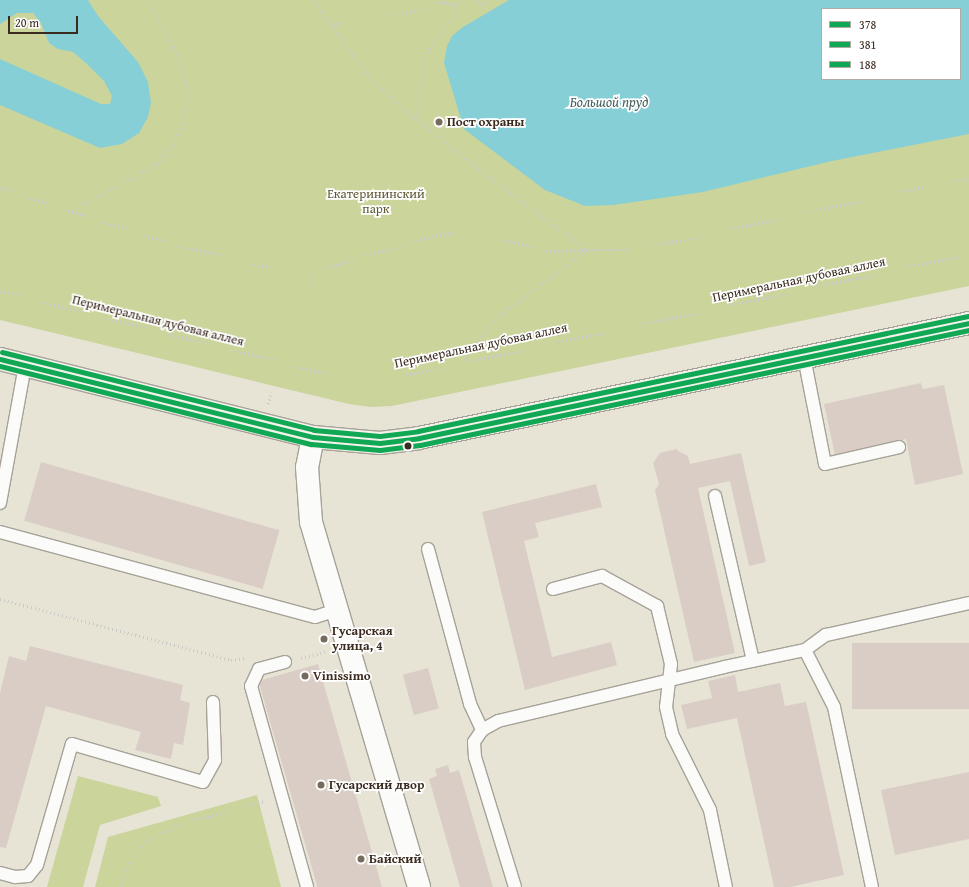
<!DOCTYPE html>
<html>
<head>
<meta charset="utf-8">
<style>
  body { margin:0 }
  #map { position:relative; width:969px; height:887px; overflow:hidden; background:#e7e4d6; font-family:"Gentium Book Plus",serif }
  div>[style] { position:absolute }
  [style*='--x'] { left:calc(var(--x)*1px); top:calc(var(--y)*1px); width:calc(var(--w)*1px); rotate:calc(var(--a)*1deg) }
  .green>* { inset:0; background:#cbd49b }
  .water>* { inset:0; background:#86cfd7 }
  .building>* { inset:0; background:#dacdc5; transform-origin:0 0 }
  .path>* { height:2.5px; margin-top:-1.25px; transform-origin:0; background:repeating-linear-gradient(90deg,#cbc9c5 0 1px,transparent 0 4px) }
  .roads { filter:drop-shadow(1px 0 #a6a298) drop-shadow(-1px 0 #a6a298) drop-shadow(0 1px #a6a298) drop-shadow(0 -1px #a6a298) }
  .service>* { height:12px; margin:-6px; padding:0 6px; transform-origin:6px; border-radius:6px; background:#fbfbf9 }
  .tertiary>* { height:22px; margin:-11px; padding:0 11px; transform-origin:11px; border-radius:11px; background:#fbfbf9 }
  .secondary>* { height:22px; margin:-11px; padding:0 11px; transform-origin:11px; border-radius:11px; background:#f5f2eb }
  .bus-1>* { height:5px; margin:-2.5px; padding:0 2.5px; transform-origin:2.5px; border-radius:2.5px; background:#10a855 }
  .bus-2>* { height:5px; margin:-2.5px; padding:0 2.5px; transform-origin:2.5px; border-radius:2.5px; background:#10a855 }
  .bus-3>* { height:5px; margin:-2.5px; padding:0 2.5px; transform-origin:2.5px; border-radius:2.5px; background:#10a855 }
  .dots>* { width:11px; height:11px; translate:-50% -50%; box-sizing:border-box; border:2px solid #fff; border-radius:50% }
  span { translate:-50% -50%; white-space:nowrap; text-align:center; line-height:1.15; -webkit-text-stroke:3.5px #fff; paint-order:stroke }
  .poi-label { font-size:13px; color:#3b2a1e; font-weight:700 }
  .left { translate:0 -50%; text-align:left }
  .park-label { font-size:13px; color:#5f5935 }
  .street-label { font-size:13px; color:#3b2a1e }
  .water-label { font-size:14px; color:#47615f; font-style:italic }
  .legend { position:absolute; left:821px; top:8px; width:140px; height:72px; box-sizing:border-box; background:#fff; border:1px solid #b1aaa5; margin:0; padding:5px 7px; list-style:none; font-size:12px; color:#3b2a1e }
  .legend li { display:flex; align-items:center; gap:8px; height:20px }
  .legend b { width:20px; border:1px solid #b1aaa5 }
  .scale { position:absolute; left:8px; top:16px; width:70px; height:18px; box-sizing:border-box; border:2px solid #3b2a1e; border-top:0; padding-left:5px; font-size:12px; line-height:14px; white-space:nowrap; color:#3b2a1e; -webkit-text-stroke:3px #fff; paint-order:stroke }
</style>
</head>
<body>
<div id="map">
  <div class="green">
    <i style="clip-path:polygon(evenodd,0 0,969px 0,969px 286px,392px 406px,370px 407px,349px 404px,0 320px,0 0,822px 9px,960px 9px,960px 79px,822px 79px,822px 9px)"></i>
    <i style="clip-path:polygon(78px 776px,158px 797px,161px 806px,100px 825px,83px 887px,47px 887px)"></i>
    <i style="clip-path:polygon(257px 795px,281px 887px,95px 887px,108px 837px)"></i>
  </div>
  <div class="water">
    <i style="clip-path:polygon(0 0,88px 0,98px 16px,138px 62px,148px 82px,151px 103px,148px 117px,139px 133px,122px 144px,100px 148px,0 105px,0 59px,101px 104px,110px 104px,112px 96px,104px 81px,87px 64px,73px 52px,58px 49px,49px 43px,41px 23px,33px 13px,17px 13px,0 24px)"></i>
    <i style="clip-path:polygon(evenodd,509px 0,969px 0,969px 134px,832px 161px,703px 192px,613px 205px,585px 206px,545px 190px,464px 129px,444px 63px,447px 46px,452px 36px,463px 27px,509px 0,822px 9px,960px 9px,960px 79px,822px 79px,822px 9px)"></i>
  </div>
  <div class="building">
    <i style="left:438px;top:115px;width:11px;height:10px;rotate:34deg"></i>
    <i style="clip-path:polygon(921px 383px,923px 389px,944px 385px,963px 474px,915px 485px,906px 439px,835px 455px,824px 404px)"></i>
    <i style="clip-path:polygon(677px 449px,678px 451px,688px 456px,690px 464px,741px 453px,766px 562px,749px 566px,730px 481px,698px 488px,735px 653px,694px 662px,655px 490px,659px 484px,653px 463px,660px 453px)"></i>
    <i style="left:41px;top:462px;width:248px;height:61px;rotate:16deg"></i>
    <i style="clip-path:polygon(596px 484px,602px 507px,535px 523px,539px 537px,524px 541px,552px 657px,611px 642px,617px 665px,525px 690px,482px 512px)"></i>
    <i style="left:969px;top:643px;width:66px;height:117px;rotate:90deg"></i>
    <i style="clip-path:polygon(30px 646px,183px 685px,180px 700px,190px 703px,183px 745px,174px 743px,171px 759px,135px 750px,141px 732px,46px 706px,6px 848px,0 847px,0 693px,9px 656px,26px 661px)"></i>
    <i style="left:318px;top:664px;width:232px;height:62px;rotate:74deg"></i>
    <i style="left:428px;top:668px;width:42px;height:26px;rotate:75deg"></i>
    <i style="clip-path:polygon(735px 675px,738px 692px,780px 683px,785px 706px,806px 702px,844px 875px,790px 887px,774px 887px,737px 718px,687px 729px,681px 705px,712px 698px,708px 681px)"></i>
    <i style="clip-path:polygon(448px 765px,450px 773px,459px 770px,493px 887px,460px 887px,429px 779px,437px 776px,435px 769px)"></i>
    <i style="clip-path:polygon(969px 772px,969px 839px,895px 855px,881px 790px)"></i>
  </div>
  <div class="path">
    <i style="--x:314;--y:0;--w:96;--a:54.3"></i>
    <i style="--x:370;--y:78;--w:32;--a:44"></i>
    <i style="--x:393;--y:100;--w:94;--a:38.9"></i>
    <i style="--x:466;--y:159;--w:152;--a:36.7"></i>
    <i style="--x:588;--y:250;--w:43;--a:0"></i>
    <i style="--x:631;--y:250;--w:38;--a:-11"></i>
    <i style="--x:668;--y:243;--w:261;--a:-12.4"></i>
    <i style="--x:923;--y:187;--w:47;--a:-9.9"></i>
    <i style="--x:477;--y:0;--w:6;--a:59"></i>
    <i style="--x:480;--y:5;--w:9;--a:-36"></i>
    <i style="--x:332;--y:25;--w:12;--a:-20"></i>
    <i style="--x:343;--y:21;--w:64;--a:-7.2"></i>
    <i style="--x:406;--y:13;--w:38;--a:-17"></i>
    <i style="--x:442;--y:2;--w:14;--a:12"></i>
    <i style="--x:417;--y:118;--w:54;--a:-83.7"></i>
    <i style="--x:423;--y:64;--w:17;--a:-69"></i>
    <i style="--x:429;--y:48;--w:41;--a:-52"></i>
    <i style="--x:454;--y:16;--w:11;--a:-80"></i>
    <i style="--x:456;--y:5;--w:6;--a:-51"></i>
    <i style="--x:0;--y:188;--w:178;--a:18"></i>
    <i style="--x:169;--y:243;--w:103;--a:13.5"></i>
    <i style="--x:269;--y:267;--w:44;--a:6.5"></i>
    <i style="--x:313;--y:272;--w:128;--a:-16.7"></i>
    <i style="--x:436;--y:235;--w:19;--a:-6"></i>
    <i style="--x:455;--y:233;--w:36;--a:5"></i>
    <i style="--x:491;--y:236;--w:57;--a:15.3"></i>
    <i style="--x:546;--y:251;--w:42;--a:-1.4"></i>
    <i style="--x:588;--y:250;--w:101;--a:143.5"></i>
    <i style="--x:507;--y:310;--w:28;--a:135"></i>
    <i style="--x:487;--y:330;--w:40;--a:127"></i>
    <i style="--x:68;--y:212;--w:102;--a:-28.1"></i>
    <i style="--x:158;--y:164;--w:26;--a:-53"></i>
    <i style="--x:174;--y:143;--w:22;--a:-66"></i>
    <i style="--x:183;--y:123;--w:20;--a:-79"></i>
    <i style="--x:187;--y:103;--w:18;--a:-93"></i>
    <i style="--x:186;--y:85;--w:31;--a:-107"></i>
    <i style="--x:177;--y:55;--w:63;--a:-118.6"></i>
    <i style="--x:312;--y:286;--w:14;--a:-86"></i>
    <i style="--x:0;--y:291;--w:337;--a:14.2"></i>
    <i style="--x:327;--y:374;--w:40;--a:4.3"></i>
    <i style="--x:367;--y:377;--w:39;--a:-3"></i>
    <i style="--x:406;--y:375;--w:576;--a:-12.13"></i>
    <i style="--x:268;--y:404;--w:12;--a:-76"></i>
    <i style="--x:0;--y:599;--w:239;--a:14.8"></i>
    <i style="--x:231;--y:660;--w:14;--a:-8"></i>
    <i style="--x:301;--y:658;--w:25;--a:-14"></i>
    <i style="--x:121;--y:887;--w:25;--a:-72"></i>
    <i style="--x:129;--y:863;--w:28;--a:-52"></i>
    <i style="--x:146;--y:841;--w:39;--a:-26"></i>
    <i style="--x:181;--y:824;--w:87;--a:-15.3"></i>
  </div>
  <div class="roads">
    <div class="service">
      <i style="--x:804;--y:357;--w:109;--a:78.9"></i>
      <i style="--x:825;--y:464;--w:76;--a:-12.9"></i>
      <i style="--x:715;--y:496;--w:169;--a:77"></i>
      <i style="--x:0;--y:503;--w:139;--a:-79.7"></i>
      <i style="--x:0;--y:532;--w:326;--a:15.1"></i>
      <i style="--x:315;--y:617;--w:22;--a:-18"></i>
      <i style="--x:428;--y:549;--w:161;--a:74.8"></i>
      <i style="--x:470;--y:704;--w:29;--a:65"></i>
      <i style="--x:553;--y:589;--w:51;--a:-14.9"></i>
      <i style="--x:602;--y:576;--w:63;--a:28.6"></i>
      <i style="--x:657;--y:606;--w:60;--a:76.4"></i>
      <i style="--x:671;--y:664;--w:43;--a:96.6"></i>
      <i style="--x:666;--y:707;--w:28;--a:77"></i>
      <i style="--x:672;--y:734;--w:85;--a:63.4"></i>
      <i style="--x:710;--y:810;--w:79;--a:78.3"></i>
      <i style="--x:805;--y:650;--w:64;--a:63"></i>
      <i style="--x:834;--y:707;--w:184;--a:78.1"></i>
      <i style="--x:285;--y:662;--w:27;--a:165"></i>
      <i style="--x:259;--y:669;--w:19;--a:115"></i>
      <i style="--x:251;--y:686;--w:209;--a:74.4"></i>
      <i style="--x:0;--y:873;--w:16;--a:15"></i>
      <i style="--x:15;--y:877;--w:13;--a:-4"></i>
      <i style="--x:28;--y:876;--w:14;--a:-51"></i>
      <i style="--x:37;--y:865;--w:126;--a:-73.9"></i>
      <i style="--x:72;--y:744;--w:136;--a:16.2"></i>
      <i style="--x:203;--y:782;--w:25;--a:-61"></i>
      <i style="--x:215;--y:760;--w:58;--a:-92"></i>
      <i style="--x:515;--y:887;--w:136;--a:-107.1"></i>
      <i style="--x:475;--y:757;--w:15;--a:-94"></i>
      <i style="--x:474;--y:742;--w:14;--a:-56"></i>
      <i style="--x:482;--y:730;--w:18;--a:-29"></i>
      <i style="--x:498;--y:721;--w:232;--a:-13.4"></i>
      <i style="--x:724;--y:667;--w:83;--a:-11.9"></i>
      <i style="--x:805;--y:650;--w:26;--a:-36"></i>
      <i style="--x:826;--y:635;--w:147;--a:-12.6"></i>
    </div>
    <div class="tertiary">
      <i style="--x:313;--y:437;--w:31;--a:101"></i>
      <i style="--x:307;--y:467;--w:55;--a:85.8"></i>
      <i style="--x:311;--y:522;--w:381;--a:73.5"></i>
    </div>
    <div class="secondary">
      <i style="--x:0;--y:359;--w:323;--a:14"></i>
      <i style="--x:313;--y:437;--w:67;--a:5.1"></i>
      <i style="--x:380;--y:443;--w:39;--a:-7"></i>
      <i style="--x:419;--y:438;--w:562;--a:-11.81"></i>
    </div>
  </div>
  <div class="bus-1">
    <i style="--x:0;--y:359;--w:323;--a:14"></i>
    <i style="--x:313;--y:437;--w:67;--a:5.1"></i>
    <i style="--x:380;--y:443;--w:39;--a:-7"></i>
    <i style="--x:419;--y:438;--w:562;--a:-11.81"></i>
  </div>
  <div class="bus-2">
    <i style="--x:0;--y:366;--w:321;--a:14.1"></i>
    <i style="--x:311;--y:444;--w:69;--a:5"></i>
    <i style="--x:380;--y:450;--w:40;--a:-7.1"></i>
    <i style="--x:420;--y:445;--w:561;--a:-11.83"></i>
  </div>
  <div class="bus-3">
    <i style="--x:2;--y:352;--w:322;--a:14"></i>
    <i style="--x:314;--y:430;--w:66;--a:5.2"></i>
    <i style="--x:380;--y:436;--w:38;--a:-7"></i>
    <i style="--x:418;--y:431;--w:562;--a:-11.81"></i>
  </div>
  <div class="dots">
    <i style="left:439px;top:122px;background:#776b5e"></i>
    <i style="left:408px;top:446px;background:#3b2a1e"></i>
    <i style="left:324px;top:639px;background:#776b5e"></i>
    <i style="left:305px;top:676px;background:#776b5e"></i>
    <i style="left:321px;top:785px;background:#776b5e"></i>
    <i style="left:361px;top:859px;background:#776b5e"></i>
  </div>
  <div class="poi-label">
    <span class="left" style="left:447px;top:122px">Пост охраны</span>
    <span class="left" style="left:332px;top:639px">Гусарская<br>улица, 4</span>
    <span class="left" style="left:313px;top:676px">Vinissimo</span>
    <span class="left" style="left:329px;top:785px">Гусарский двор</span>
    <span class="left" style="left:369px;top:859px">Байский</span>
  </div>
  <div class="park-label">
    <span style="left:376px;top:202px">Екатерининский<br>парк</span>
  </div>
  <div class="street-label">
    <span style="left:799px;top:280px;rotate:-12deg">Перимеральная дубовая аллея</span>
    <span style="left:158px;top:321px;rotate:14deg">Перимеральная дубовая аллея</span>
    <span style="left:481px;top:346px;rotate:-12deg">Перимеральная дубовая аллея</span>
  </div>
  <div class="water-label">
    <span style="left:609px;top:102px">Большой пруд</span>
  </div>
  <ul class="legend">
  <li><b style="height:5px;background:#10a855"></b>378</li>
  <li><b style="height:5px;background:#10a855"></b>381</li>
  <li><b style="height:5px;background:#10a855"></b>188</li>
  </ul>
  <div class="scale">20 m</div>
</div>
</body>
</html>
